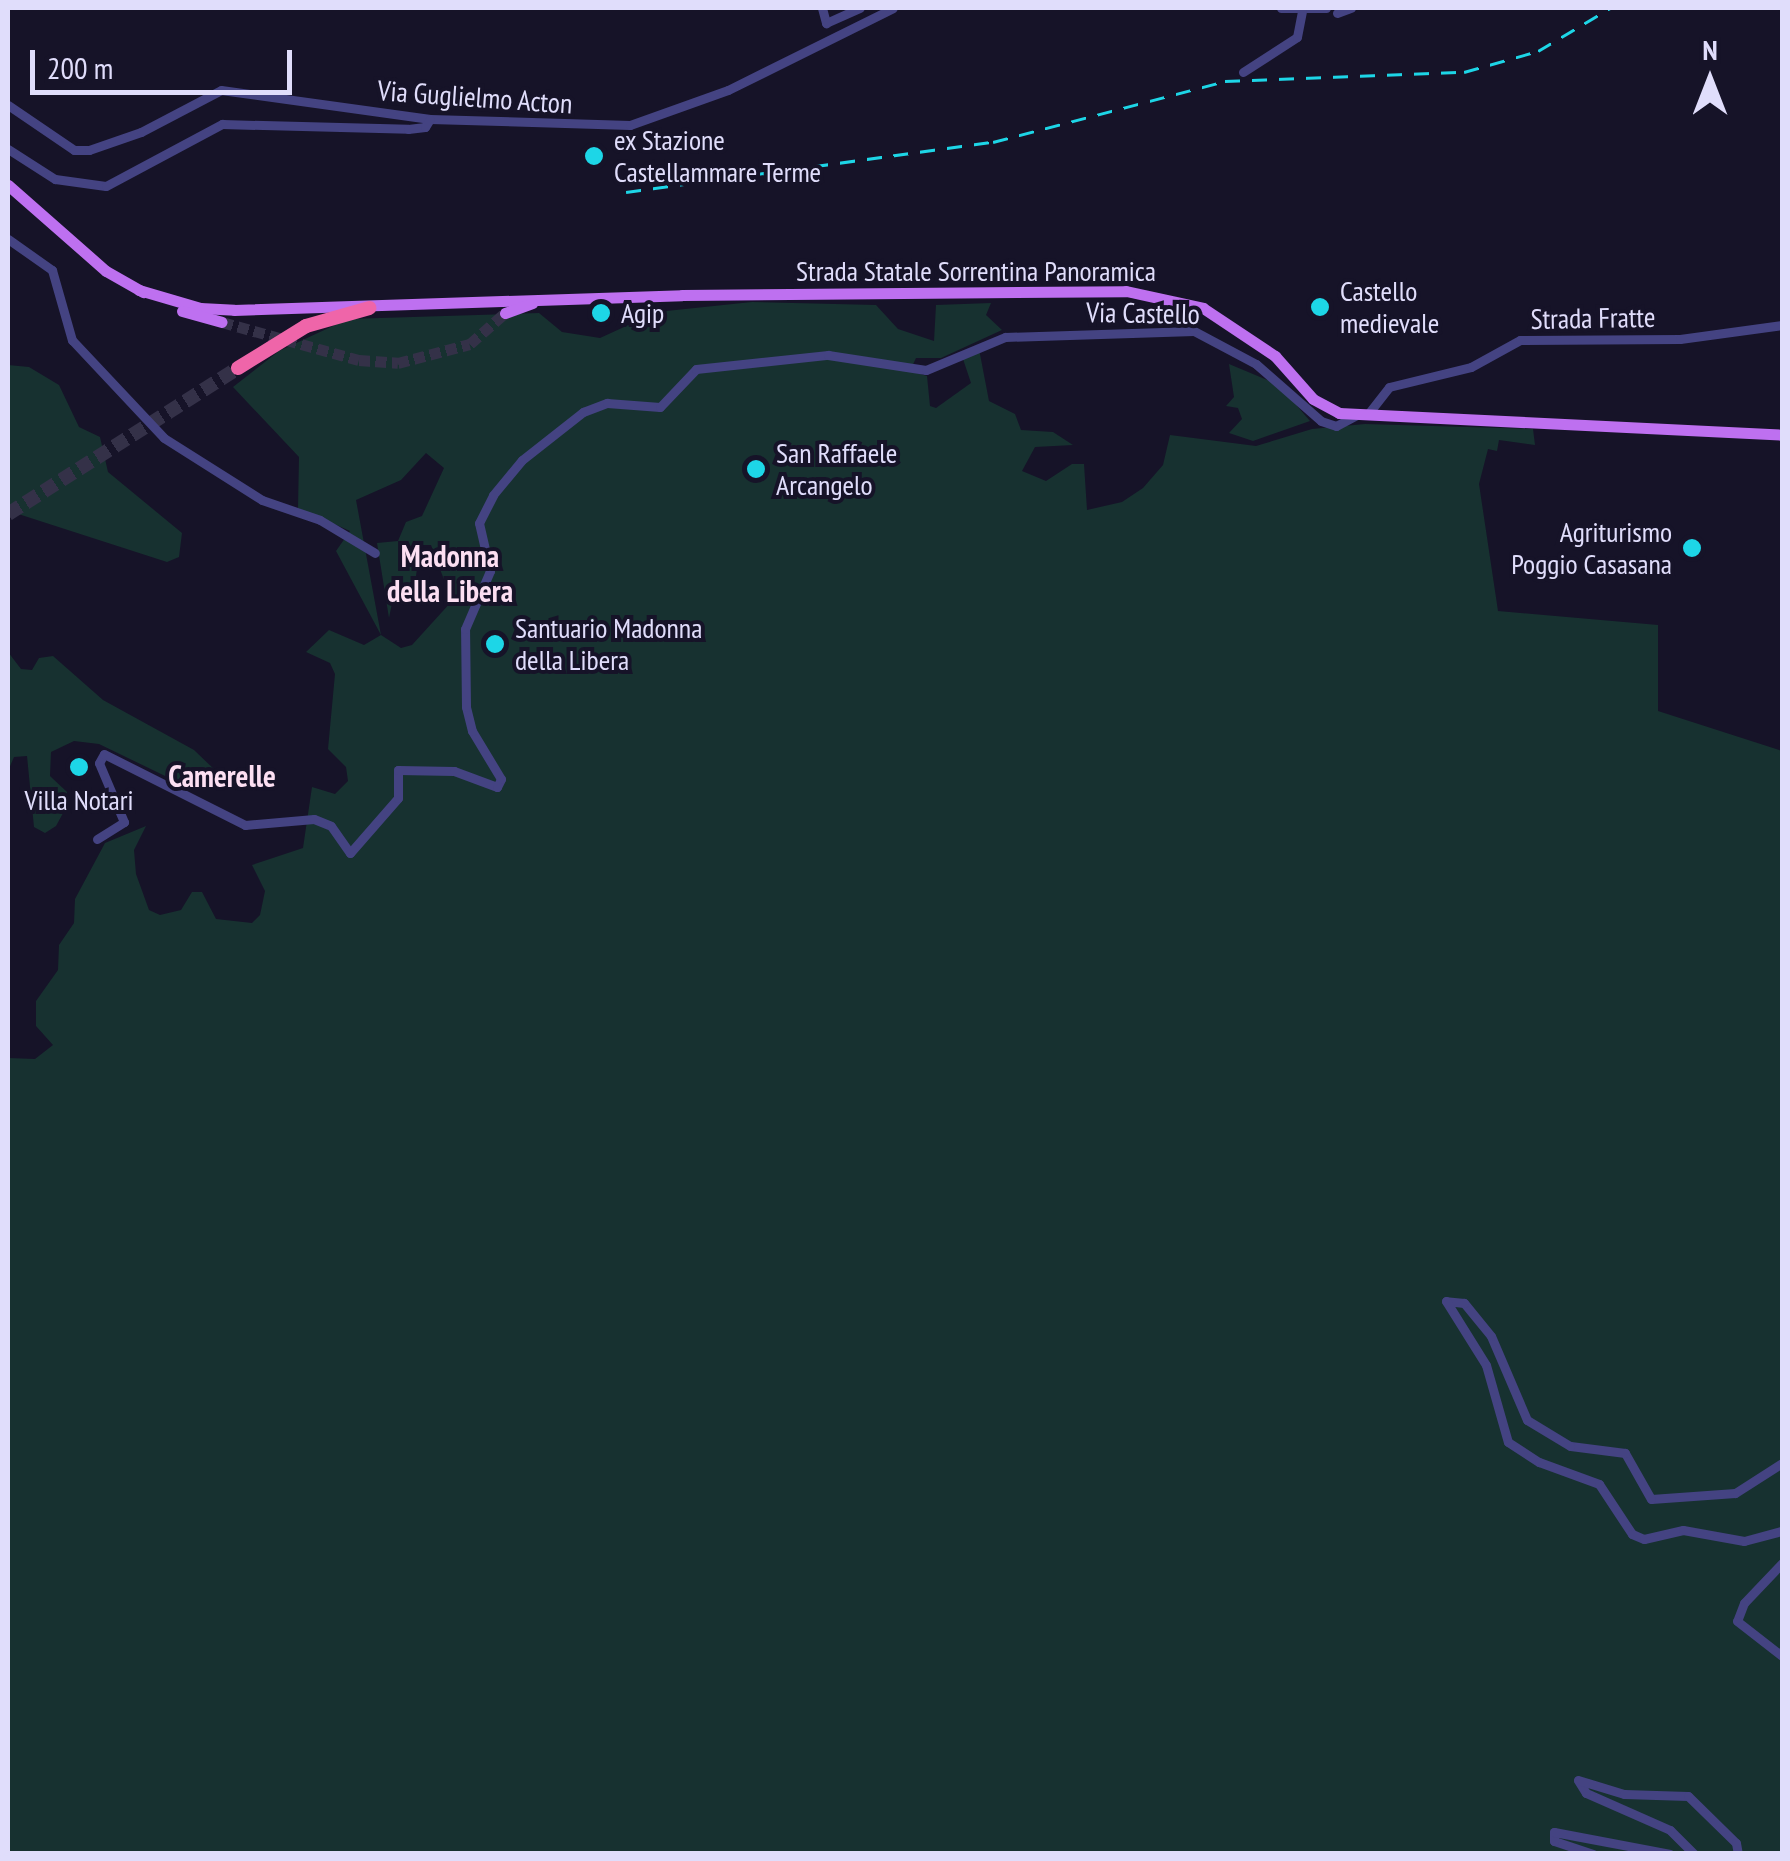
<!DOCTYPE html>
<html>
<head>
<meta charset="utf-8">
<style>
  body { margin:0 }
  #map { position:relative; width:1790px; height:1861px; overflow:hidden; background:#161328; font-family:"PT Sans Narrow",sans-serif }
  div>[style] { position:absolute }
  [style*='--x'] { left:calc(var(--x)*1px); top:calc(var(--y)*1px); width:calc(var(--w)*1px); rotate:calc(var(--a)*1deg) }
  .green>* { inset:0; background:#173130 }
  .major-tunnel>* { height:11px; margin-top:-5.5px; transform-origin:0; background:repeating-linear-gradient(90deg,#343148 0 11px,transparent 0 16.5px) }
  .highway-tunnel>* { height:14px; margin-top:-7px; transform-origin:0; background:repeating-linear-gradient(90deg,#343148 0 14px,transparent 0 21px) }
  .minor>* { height:9px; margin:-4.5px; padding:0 4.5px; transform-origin:4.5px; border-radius:4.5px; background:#444382 }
  .major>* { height:11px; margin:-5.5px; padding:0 5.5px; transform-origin:5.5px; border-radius:5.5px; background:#be70f0 }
  .highway>* { height:14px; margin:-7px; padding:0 7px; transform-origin:7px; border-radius:7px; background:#ef65a9 }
  .rail>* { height:2.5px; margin-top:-1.25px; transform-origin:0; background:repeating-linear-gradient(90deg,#1dd6e7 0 15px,transparent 0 27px) }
  .dots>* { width:28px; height:28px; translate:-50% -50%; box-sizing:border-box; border:5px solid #161328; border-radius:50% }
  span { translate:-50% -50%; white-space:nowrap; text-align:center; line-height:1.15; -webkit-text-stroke:8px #161328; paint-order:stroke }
  .street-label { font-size:28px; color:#e0ddfb }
  .poi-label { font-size:28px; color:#e0ddfb }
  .left { translate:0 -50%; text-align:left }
  .right { translate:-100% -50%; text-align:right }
  .neighbourhood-label { font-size:30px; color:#fcdff2; font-weight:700 }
  .frame { position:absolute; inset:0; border:10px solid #e0ddfb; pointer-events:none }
  .north { position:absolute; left:1660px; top:30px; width:100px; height:100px; -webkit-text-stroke:8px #161328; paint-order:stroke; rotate:0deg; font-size:28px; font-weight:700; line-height:40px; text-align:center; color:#e0ddfb }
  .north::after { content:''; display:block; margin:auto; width:35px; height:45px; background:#e0ddfb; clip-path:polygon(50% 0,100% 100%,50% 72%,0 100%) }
  .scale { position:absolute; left:30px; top:50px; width:262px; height:45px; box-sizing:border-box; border:5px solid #e0ddfb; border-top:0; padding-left:12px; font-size:30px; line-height:35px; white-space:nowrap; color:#e0ddfb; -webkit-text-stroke:8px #161328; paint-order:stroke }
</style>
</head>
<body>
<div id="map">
  <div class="green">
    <i style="clip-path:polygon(evenodd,752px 302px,876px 305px,898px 329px,934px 341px,936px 305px,991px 303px,986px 315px,1002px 330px,941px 358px,916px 358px,910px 371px,927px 376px,930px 406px,936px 408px,971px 383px,963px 359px,979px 349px,989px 401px,1015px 414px,1021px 430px,1053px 432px,1073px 445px,1035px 447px,1022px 471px,1046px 481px,1072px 464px,1084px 464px,1087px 510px,1122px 502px,1143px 488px,1163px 465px,1170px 435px,1256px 446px,1312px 429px,1365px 424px,1533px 429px,1535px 445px,1499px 440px,1497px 451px,1488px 449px,1479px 484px,1498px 611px,1658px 625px,1658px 711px,1782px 751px,1782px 1853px,8px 1853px,8px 1058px,35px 1059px,53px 1045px,36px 1026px,36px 1001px,58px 970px,59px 945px,74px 923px,75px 899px,105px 843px,146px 826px,134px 850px,136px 874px,149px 910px,160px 915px,181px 910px,192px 892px,202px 892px,216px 919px,252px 923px,260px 915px,265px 891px,252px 865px,303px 848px,312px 787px,335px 794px,348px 781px,346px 767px,328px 749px,335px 674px,330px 663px,306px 652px,329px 630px,364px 645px,381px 635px,336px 551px,350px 531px,298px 508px,299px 457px,233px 387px,279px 351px,348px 319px,539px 313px,562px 332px,600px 338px,657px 312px,752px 302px,426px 453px,444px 468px,422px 516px,406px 522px,398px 541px,377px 543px,389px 618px,392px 603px,416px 576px,420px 545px,431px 545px,452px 601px,412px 645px,401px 648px,381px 635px,356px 500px,401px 480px,426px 453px)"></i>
    <i style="clip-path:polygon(1229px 364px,1279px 385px,1310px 421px,1253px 441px,1229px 433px,1242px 419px,1238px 408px,1226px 406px,1234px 397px)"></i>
    <i style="clip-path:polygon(8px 365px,29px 367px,59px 385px,79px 427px,100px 437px,108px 472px,182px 533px,179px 557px,167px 562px,9px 511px)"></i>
    <i style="clip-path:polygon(8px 652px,21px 669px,32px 670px,39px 658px,53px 656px,103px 700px,194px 750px,216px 771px,213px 782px,192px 789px,99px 744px,74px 741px,51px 752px,50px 776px,67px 792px,68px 804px,56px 826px,45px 833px,34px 827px,27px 756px,14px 757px,8px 771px)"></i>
  </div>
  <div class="major-tunnel">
    <i style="--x:222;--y:322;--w:142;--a:15.5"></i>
    <i style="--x:359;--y:360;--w:39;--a:4"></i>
    <i style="--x:398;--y:363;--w:74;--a:-14.8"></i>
    <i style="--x:470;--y:344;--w:47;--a:-41.5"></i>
  </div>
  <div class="highway-tunnel">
    <i style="--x:8;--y:514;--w:272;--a:-32.4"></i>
  </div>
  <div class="minor">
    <i style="--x:822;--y:8;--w:16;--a:75"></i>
    <i style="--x:826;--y:23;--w:37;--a:-24"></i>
    <i style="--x:1281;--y:8;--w:45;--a:0"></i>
    <i style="--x:1337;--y:13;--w:15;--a:-20"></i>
    <i style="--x:1243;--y:72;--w:64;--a:-32.9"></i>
    <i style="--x:1297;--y:37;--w:26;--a:-79"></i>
    <i style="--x:8;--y:105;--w:80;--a:34.3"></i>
    <i style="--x:74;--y:150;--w:15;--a:0"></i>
    <i style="--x:89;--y:150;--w:55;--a:-19.1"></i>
    <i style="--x:141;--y:132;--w:90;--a:-27.7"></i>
    <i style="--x:221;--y:90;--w:211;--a:7.9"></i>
    <i style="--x:430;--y:119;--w:200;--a:1.7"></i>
    <i style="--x:630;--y:125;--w:104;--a:-19.7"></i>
    <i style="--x:728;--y:90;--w:184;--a:-26.4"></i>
    <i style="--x:8;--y:149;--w:56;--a:32.6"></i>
    <i style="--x:55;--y:179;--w:51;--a:7.8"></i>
    <i style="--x:106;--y:186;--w:132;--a:-28.1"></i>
    <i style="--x:222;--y:124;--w:186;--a:1.5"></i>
    <i style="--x:408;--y:129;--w:17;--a:-7"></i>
    <i style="--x:425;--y:127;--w:9;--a:-58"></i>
    <i style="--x:8;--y:239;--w:54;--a:35.2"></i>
    <i style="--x:52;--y:270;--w:73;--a:74.1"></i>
    <i style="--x:72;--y:340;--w:134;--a:46.8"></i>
    <i style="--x:164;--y:438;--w:116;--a:32.3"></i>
    <i style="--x:262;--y:500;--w:61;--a:19"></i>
    <i style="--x:320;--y:520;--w:64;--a:31"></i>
    <i style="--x:1368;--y:414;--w:34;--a:-52"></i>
    <i style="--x:1389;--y:387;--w:84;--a:-13.7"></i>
    <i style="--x:1471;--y:367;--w:56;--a:-28.9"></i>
    <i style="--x:1520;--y:340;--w:160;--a:-0.4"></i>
    <i style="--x:1680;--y:339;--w:103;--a:-7.8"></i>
    <i style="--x:97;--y:839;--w:32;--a:-32"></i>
    <i style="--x:124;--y:822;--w:64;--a:-113"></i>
    <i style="--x:99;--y:763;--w:10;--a:-61"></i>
    <i style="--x:104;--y:754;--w:158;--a:26.7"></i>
    <i style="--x:245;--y:825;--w:69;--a:-5"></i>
    <i style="--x:314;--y:819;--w:18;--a:22"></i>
    <i style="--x:331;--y:826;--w:33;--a:55"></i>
    <i style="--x:350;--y:853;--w:73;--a:-48.9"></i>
    <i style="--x:398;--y:798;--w:28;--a:-90"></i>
    <i style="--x:398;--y:770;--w:56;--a:1"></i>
    <i style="--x:454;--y:771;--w:46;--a:20.4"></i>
    <i style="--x:497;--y:787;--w:9;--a:-63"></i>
    <i style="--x:501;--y:779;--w:56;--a:-121.1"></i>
    <i style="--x:472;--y:731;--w:25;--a:-104"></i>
    <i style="--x:466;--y:707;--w:78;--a:-90.7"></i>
    <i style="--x:465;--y:629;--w:63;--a:-66.7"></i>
    <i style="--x:490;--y:571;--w:49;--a:-102.9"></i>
    <i style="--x:479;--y:523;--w:31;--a:-63"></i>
    <i style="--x:493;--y:495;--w:45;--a:-50.4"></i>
    <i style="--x:522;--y:460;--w:78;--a:-38.2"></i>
    <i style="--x:583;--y:412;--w:26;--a:-21"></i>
    <i style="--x:607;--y:403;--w:53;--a:4.3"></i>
    <i style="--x:660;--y:407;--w:52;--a:-46.5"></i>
    <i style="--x:696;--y:369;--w:133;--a:-6.1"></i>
    <i style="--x:828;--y:355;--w:99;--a:8.7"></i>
    <i style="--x:926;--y:370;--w:86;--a:-22.7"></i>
    <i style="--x:1005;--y:337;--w:189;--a:-1.8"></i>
    <i style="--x:1194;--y:331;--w:70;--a:28"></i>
    <i style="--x:1256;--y:364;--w:86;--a:41.2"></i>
    <i style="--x:1321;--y:421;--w:16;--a:18"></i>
    <i style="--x:1336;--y:426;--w:26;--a:-28"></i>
    <i style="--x:1782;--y:1463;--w:56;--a:147.4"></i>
    <i style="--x:1735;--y:1493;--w:84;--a:175.9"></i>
    <i style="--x:1651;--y:1499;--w:53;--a:-119.5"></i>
    <i style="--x:1625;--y:1453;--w:55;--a:-172.7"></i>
    <i style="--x:1570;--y:1446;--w:50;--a:-148.8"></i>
    <i style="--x:1527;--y:1420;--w:91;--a:-113.2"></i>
    <i style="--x:1491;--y:1336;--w:43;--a:-129.3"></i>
    <i style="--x:1464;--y:1303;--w:18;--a:-174"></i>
    <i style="--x:1446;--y:1301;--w:75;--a:58"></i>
    <i style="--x:1486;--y:1365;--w:80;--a:74.1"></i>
    <i style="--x:1508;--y:1442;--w:37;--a:33"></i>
    <i style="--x:1539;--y:1462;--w:64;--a:20.1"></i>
    <i style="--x:1599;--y:1484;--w:60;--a:56.6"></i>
    <i style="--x:1632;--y:1534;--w:13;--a:23"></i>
    <i style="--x:1644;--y:1539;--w:40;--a:-13"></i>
    <i style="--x:1683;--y:1530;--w:62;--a:10.2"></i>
    <i style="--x:1744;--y:1541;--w:39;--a:-15"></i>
    <i style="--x:1782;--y:1563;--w:55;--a:133.5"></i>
    <i style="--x:1744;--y:1603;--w:19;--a:111"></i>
    <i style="--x:1737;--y:1621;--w:57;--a:37.9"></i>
    <i style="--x:1593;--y:1854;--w:41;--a:-161.6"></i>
    <i style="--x:1554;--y:1841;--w:9;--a:-90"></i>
    <i style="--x:1554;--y:1832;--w:118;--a:10.7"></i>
    <i style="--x:1694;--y:1854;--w:34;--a:-135"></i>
    <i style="--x:1670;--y:1830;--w:92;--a:-156.2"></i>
    <i style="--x:1586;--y:1793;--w:15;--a:-122"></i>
    <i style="--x:1578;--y:1780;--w:48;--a:16.9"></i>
    <i style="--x:1624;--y:1794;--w:64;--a:1.8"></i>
    <i style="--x:1688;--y:1796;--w:67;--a:44.4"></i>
    <i style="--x:1736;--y:1843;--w:11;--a:80"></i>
  </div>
  <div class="major">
    <i style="--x:8;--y:185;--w:130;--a:41.3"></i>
    <i style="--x:106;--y:271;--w:43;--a:29.6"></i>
    <i style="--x:139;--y:290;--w:64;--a:16.4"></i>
    <i style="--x:200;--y:308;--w:34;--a:3"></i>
    <i style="--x:234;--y:310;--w:448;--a:-1.9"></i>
    <i style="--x:682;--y:295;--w:444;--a:-0.5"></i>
    <i style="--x:1126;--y:291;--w:79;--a:12.4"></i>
    <i style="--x:1203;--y:308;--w:87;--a:33.7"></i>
    <i style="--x:1275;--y:356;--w:57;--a:48.5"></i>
    <i style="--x:1313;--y:399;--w:30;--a:28"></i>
    <i style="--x:1339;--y:413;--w:444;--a:2.8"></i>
    <i style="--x:182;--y:311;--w:41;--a:15.4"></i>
    <i style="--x:505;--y:313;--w:29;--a:-20"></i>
  </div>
  <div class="highway">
    <i style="--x:238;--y:368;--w:80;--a:-31.7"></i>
    <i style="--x:306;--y:326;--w:66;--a:-15.9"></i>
  </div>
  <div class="rail">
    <i style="--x:626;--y:192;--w:370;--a:-7.8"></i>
    <i style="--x:993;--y:142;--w:240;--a:-14.7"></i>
    <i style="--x:1225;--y:81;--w:239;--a:-2.2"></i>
    <i style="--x:1464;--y:72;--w:77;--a:-15.8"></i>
    <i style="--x:1538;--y:51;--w:84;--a:-30.8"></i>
  </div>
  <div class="dots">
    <i style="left:594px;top:156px;background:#1dd6e7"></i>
    <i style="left:1320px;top:307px;background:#1dd6e7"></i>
    <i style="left:601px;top:313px;background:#1dd6e7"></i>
    <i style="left:756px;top:469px;background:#1dd6e7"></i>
    <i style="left:1692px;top:548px;background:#1dd6e7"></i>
    <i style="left:495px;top:644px;background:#1dd6e7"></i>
    <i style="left:79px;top:767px;background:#1dd6e7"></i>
  </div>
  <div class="street-label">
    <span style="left:475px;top:97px;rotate:4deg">Via Guglielmo Acton</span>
    <span style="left:976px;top:271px">Strada Statale Sorrentina Panoramica</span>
    <span style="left:1143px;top:313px;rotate:1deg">Via Castello</span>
    <span style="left:1593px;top:318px;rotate:-1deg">Strada Fratte</span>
  </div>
  <div class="poi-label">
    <span class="left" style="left:614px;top:156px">ex Stazione<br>Castellammare Terme</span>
    <span class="left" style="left:1340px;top:307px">Castello<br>medievale</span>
    <span class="left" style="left:621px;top:313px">Agip</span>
    <span class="left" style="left:776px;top:469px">San Raffaele<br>Arcangelo</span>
    <span class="right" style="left:1672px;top:548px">Agriturismo<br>Poggio Casasana</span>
    <span class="left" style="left:515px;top:644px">Santuario Madonna<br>della Libera</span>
    <span style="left:79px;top:800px">Villa Notari</span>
  </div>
  <div class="neighbourhood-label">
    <span style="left:450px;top:573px">Madonna<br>della Libera</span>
    <span style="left:222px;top:776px">Camerelle</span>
  </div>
  <div class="frame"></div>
  <div class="north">N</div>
  <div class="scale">200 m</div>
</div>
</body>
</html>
